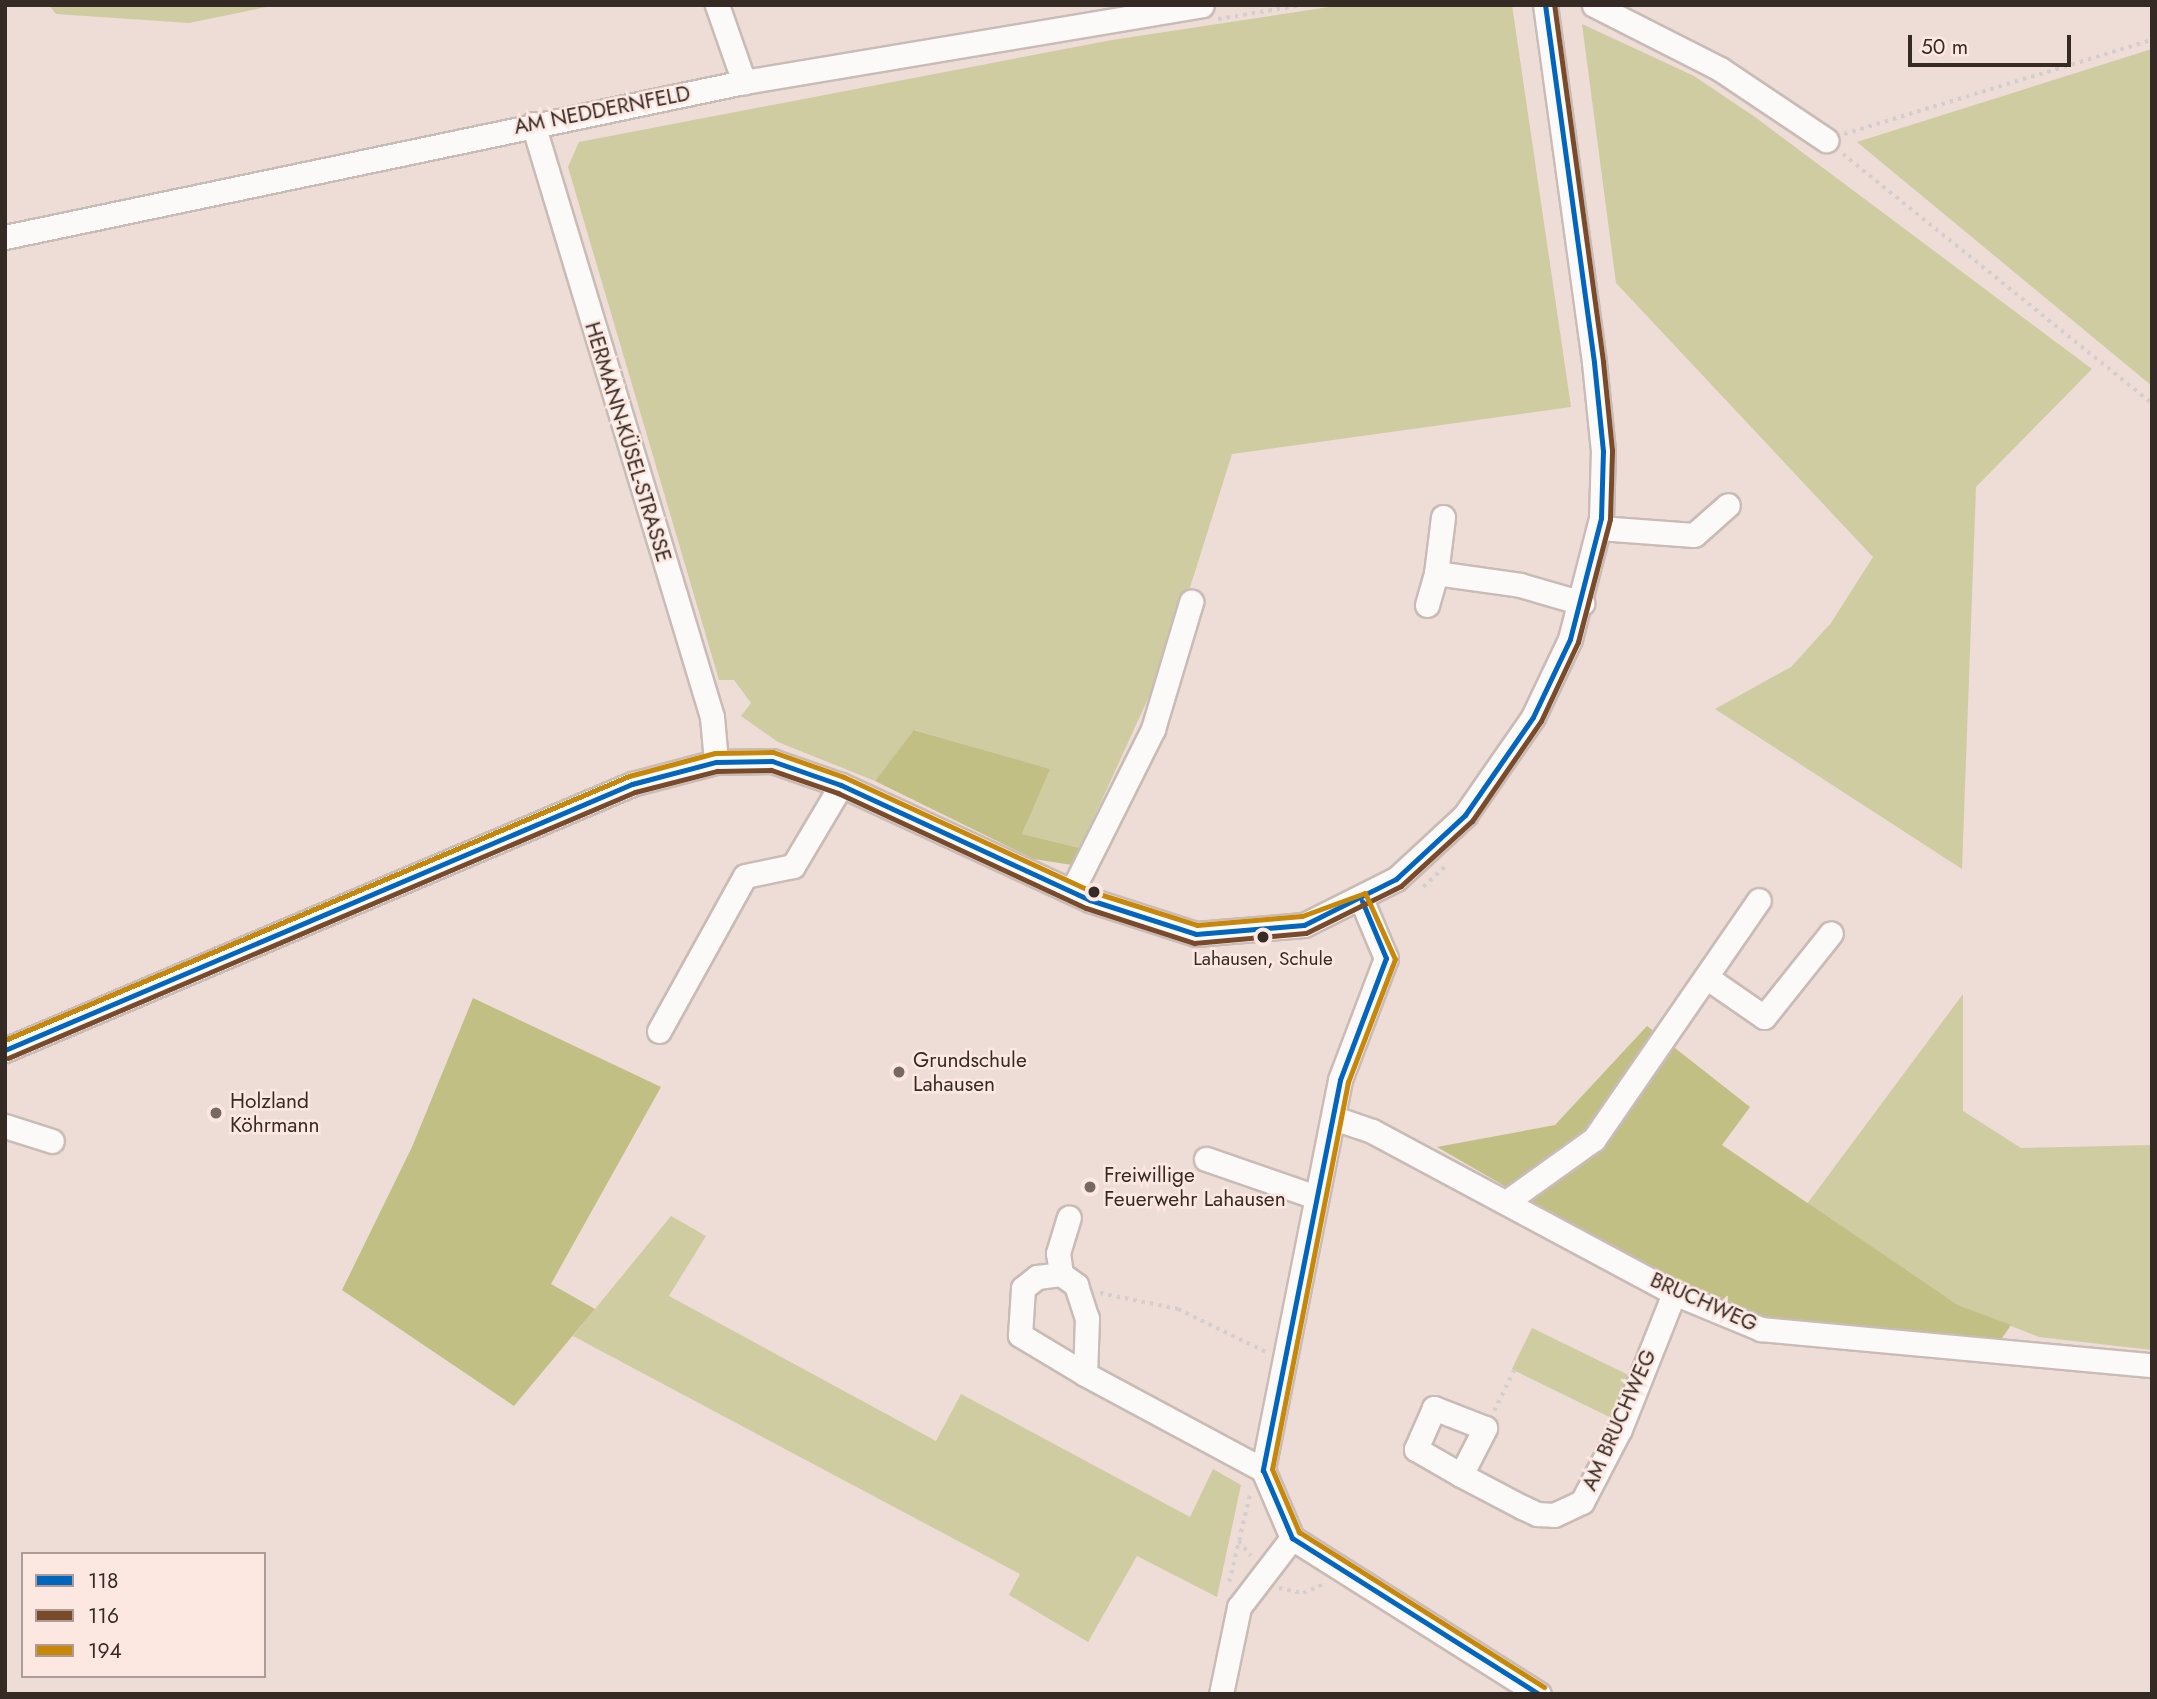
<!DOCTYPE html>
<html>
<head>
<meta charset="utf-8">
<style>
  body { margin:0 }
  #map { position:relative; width:2157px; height:1699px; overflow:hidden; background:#eedcd6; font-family:Jost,sans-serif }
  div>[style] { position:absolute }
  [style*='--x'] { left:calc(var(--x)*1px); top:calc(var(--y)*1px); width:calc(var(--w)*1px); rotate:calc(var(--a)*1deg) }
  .green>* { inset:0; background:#cfcca1; transform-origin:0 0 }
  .forest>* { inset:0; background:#c2bf85 }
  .path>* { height:3.5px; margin-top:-1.75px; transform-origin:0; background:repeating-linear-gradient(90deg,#d4cfce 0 3.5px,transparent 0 8.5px) }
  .roads { filter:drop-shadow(2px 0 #c9bbb6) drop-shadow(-2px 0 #c9bbb6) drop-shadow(0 2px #c9bbb6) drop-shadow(0 -2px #c9bbb6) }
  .minor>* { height:23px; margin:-11.5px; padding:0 11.5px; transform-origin:11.5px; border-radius:11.5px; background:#fcfaf9 }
  .bus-1>* { height:5px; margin:-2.5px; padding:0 2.5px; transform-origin:2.5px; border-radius:2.5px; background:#0065bd }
  .bus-2>* { height:5px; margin:-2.5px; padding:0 2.5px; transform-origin:2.5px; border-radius:2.5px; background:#7a4b2a }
  .bus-3>* { height:5px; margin:-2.5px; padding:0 2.5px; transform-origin:2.5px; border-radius:2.5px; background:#c78709 }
  .dots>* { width:19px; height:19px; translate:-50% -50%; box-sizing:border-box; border:4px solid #fde8e1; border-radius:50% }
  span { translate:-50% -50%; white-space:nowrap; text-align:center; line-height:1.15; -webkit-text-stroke:5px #fde8e1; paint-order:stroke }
  .bus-label { font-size:19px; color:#362a25 }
  .street-label { font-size:21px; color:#362a25 }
  .poi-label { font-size:21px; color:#362a25 }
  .left { translate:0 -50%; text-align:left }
  .frame { position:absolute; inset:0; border:7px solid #362a25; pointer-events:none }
  .legend { position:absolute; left:21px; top:1552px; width:245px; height:126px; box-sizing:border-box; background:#fde8e1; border:2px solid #ad9c96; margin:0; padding:9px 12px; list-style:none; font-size:21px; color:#362a25 }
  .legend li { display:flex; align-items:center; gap:14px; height:35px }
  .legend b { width:35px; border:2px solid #ad9c96 }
  .scale { position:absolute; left:1908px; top:35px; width:163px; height:32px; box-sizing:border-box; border:4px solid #362a25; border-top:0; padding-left:9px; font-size:21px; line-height:24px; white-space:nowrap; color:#362a25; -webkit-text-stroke:5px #fde8e1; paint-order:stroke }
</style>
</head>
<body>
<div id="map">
  <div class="green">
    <i style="clip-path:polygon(49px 5px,276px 5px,189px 23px,56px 14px)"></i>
    <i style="clip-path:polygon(1342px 5px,1512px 5px,1571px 407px,1232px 454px,1171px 648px,1080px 848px,1022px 834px,1049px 769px,915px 730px,875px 781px,778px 742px,741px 716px,751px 703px,734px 680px,719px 680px,568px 167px,579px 142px,1112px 40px)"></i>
    <i style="clip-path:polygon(1582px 24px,1694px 76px,1755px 117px,2092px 369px,1976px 487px,1962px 869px,1715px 709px,1791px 667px,1831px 623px,1873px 557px,1616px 283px)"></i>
    <i style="clip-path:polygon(2152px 49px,2152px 386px,1857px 142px)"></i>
    <i style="clip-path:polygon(1963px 994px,1963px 1111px,2021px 1148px,2152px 1145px,2152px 1350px,2039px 1337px,1958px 1305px,1807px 1204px)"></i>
    <i style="clip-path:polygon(671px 1216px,706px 1236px,669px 1296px,936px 1441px,961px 1394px,1190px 1517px,1213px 1469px,1241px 1485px,1217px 1597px,1137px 1556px,1088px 1642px,1009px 1595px,1020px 1574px,573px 1336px)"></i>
    <i style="left:1532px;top:1328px;width:120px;height:46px;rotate:26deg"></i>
  </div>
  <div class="forest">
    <i style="clip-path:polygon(914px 730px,1050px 769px,1022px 834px,1080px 848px,1072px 865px,1034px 859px,875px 781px)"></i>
    <i style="clip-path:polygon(473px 998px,661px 1087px,551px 1284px,595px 1309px,514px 1406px,342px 1290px,412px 1147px)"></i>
    <i style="clip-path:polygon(1647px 1026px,1750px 1107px,1722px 1145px,1958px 1305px,2011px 1325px,2000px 1341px,1766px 1319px,1682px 1288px,1437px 1147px,1555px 1125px)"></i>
  </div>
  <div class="path">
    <i style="--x:1218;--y:19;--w:85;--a:-9.5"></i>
    <i style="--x:1844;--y:134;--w:322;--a:-17"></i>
    <i style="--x:1843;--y:154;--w:397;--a:38.9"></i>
    <i style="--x:1423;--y:887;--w:34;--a:-43"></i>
    <i style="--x:1100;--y:1293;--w:80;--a:11.6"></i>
    <i style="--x:1178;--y:1309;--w:98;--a:26"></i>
    <i style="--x:1494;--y:1411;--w:46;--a:-64"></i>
    <i style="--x:1239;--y:1541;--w:19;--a:51"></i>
    <i style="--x:1229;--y:1582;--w:90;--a:-76.6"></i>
    <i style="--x:1279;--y:1588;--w:25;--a:12"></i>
    <i style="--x:1303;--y:1593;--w:23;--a:-23"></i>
  </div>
  <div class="roads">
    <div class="minor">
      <i style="--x:717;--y:5;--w:82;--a:70.7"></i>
      <i style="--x:1594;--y:5;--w:141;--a:26.9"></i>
      <i style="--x:1720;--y:69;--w:128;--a:33.8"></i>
      <i style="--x:533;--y:124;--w:619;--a:73.2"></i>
      <i style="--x:712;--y:717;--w:45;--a:84.9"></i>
      <i style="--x:5;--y:237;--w:755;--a:-11.85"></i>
      <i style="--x:744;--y:82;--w:464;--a:-9.5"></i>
      <i style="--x:1443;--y:517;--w:56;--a:97.1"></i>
      <i style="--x:1436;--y:573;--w:85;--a:8.1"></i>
      <i style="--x:1520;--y:585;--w:65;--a:16.2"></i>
      <i style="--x:1599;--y:528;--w:95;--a:4.2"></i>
      <i style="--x:1694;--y:535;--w:45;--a:-41.4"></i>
      <i style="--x:1427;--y:605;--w:33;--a:-74"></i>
      <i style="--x:1072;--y:891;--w:181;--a:-63.4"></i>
      <i style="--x:1153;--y:729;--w:133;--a:-73.3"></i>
      <i style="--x:1362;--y:901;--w:62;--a:67.2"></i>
      <i style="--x:1386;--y:958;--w:130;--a:110.7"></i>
      <i style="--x:1340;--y:1080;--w:398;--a:101.2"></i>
      <i style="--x:1263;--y:1470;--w:74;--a:66.9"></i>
      <i style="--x:1292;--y:1538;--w:292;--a:32.3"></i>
      <i style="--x:1706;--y:977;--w:70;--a:34.6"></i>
      <i style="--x:1764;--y:1017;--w:107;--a:-51.4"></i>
      <i style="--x:659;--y:1031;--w:177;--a:-61"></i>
      <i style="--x:745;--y:876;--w:49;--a:-11.8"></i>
      <i style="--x:793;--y:866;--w:94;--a:-59.3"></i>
      <i style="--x:5;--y:1050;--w:681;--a:-22.99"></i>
      <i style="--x:632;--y:784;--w:87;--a:-14.7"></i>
      <i style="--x:716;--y:762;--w:56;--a:-1"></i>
      <i style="--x:772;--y:761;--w:73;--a:19.2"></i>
      <i style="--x:841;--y:785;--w:274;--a:24.8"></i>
      <i style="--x:1090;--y:900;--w:111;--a:17.8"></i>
      <i style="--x:1196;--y:934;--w:108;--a:-4.8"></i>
      <i style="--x:1304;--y:925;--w:103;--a:-26.6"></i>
      <i style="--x:1396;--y:879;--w:94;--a:-42.8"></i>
      <i style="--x:1465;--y:815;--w:119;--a:-55.2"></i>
      <i style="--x:1533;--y:717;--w:86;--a:-64.6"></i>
      <i style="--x:1570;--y:639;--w:125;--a:-75.6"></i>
      <i style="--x:1601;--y:518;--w:67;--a:-88.3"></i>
      <i style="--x:1603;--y:451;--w:89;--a:-95.8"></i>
      <i style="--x:1594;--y:362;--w:360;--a:-97.8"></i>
      <i style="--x:1334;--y:1118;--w:40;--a:18.9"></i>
      <i style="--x:1372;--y:1131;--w:343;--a:28.2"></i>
      <i style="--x:1674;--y:1293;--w:94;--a:22.5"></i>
      <i style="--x:1761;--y:1329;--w:393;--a:5.3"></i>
      <i style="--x:5;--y:1126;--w:49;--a:17.7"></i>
      <i style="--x:1206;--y:1159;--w:116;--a:19.1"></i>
      <i style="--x:1506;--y:1202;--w:108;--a:-35.6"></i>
      <i style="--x:1594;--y:1139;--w:290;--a:-55.4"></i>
      <i style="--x:1061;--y:1274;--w:19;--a:36"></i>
      <i style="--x:1076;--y:1285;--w:35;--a:72"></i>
      <i style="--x:1087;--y:1318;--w:56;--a:92"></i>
      <i style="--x:1085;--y:1374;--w:76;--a:-149"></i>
      <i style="--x:1020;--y:1335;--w:47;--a:-86.3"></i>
      <i style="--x:1023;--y:1288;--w:18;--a:-38"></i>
      <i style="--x:1037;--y:1277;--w:24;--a:-7"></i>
      <i style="--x:1061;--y:1274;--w:21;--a:-98"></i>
      <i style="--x:1058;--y:1253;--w:37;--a:-73"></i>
      <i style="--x:1085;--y:1374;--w:202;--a:28.3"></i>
      <i style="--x:1461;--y:1475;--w:53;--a:-62.9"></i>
      <i style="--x:1485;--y:1428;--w:55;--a:-158.6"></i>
      <i style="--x:1434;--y:1408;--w:45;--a:113.7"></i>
      <i style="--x:1416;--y:1449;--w:52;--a:30"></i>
      <i style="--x:1461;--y:1475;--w:69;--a:27.7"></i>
      <i style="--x:1522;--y:1507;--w:17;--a:25"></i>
      <i style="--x:1537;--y:1514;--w:17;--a:3"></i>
      <i style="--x:1554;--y:1515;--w:31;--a:-25"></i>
      <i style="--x:1582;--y:1502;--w:82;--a:-62.5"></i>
      <i style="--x:1620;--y:1429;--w:146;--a:-68.3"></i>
      <i style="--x:1221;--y:1694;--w:89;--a:-78.3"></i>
      <i style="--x:1239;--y:1607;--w:87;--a:-52.5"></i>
    </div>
  </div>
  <div class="bus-1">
    <i style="--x:1362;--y:901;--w:62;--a:67.2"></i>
    <i style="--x:1386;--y:958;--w:130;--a:110.7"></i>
    <i style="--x:1340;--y:1080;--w:398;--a:101.2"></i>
    <i style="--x:1263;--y:1470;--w:74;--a:66.9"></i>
    <i style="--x:1292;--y:1538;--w:292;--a:32.3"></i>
    <i style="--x:5;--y:1050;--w:681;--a:-22.99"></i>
    <i style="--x:632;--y:784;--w:87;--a:-14.7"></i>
    <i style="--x:716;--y:762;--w:56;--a:-1"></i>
    <i style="--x:772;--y:761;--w:73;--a:19.2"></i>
    <i style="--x:841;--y:785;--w:274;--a:24.8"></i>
    <i style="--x:1090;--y:900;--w:111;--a:17.8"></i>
    <i style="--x:1196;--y:934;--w:108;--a:-4.8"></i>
    <i style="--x:1304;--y:925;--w:103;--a:-26.6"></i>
    <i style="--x:1396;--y:879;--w:94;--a:-42.8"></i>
    <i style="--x:1465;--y:815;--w:119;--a:-55.2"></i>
    <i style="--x:1533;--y:717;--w:86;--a:-64.6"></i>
    <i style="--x:1570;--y:639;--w:125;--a:-75.6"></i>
    <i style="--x:1601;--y:518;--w:67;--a:-88.3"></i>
    <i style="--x:1603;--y:451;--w:89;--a:-95.8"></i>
    <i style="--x:1594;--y:362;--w:360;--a:-97.8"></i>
  </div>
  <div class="bus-2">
    <i style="--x:8;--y:1058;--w:681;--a:-22.99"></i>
    <i style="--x:635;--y:792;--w:85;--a:-14.4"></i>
    <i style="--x:717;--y:771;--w:54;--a:-1.1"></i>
    <i style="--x:771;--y:770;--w:71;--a:18.9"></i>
    <i style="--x:838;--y:793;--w:273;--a:24.9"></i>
    <i style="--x:1086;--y:908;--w:114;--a:18"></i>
    <i style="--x:1194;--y:943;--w:112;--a:-5.1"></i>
    <i style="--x:1306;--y:933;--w:106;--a:-26.3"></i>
    <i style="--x:1401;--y:886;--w:96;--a:-42.5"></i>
    <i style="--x:1472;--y:821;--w:121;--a:-55.4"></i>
    <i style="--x:1541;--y:721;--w:87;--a:-64.9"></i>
    <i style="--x:1578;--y:642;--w:127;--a:-75.4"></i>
    <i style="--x:1610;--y:519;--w:69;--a:-88.3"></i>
    <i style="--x:1612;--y:450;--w:89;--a:-95.8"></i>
    <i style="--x:1603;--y:361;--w:359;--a:-97.8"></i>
  </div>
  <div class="bus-3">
    <i style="--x:5;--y:1040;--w:678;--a:-22.93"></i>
    <i style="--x:629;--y:776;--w:89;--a:-15"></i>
    <i style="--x:715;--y:753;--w:58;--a:-1"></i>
    <i style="--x:773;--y:752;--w:75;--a:19.4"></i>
    <i style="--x:844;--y:777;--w:274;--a:24.8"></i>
    <i style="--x:1093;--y:892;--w:109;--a:17.6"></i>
    <i style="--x:1197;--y:925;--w:105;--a:-4.9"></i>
    <i style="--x:1302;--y:916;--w:67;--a:-20.1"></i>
    <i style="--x:1365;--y:893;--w:72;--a:65.6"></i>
    <i style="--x:1395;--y:959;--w:132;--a:110.9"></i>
    <i style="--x:1348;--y:1082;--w:394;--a:101.1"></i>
    <i style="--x:1272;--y:1469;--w:69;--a:66.8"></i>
    <i style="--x:1299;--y:1532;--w:290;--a:32.3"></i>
  </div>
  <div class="dots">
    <i style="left:1094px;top:892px;background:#362a25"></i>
    <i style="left:1263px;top:937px;background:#362a25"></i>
    <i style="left:899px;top:1072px;background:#766863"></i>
    <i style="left:216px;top:1113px;background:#766863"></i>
    <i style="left:1090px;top:1187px;background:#766863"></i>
  </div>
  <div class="bus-label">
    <span style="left:1263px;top:959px">Lahausen, Schule</span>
  </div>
  <div class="street-label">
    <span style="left:602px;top:110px;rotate:-11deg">AM NEDDERNFELD</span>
    <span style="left:628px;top:442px;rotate:73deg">HERMANN-KÜSEL-STRASSE</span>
    <span style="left:1704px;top:1302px;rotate:24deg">BRUCHWEG</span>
    <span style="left:1619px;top:1420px;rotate:-66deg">AM BRUCHWEG</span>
  </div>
  <div class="poi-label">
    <span class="left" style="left:913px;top:1072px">Grundschule<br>Lahausen</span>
    <span class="left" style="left:230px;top:1113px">Holzland<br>Köhrmann</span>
    <span class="left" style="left:1104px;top:1187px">Freiwillige<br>Feuerwehr Lahausen</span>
  </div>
  <div class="frame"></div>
  <ul class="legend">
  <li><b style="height:9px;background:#0065bd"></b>118</li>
  <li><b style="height:9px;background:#7a4b2a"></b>116</li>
  <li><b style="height:9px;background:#c78709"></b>194</li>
  </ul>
  <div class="scale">50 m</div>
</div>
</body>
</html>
